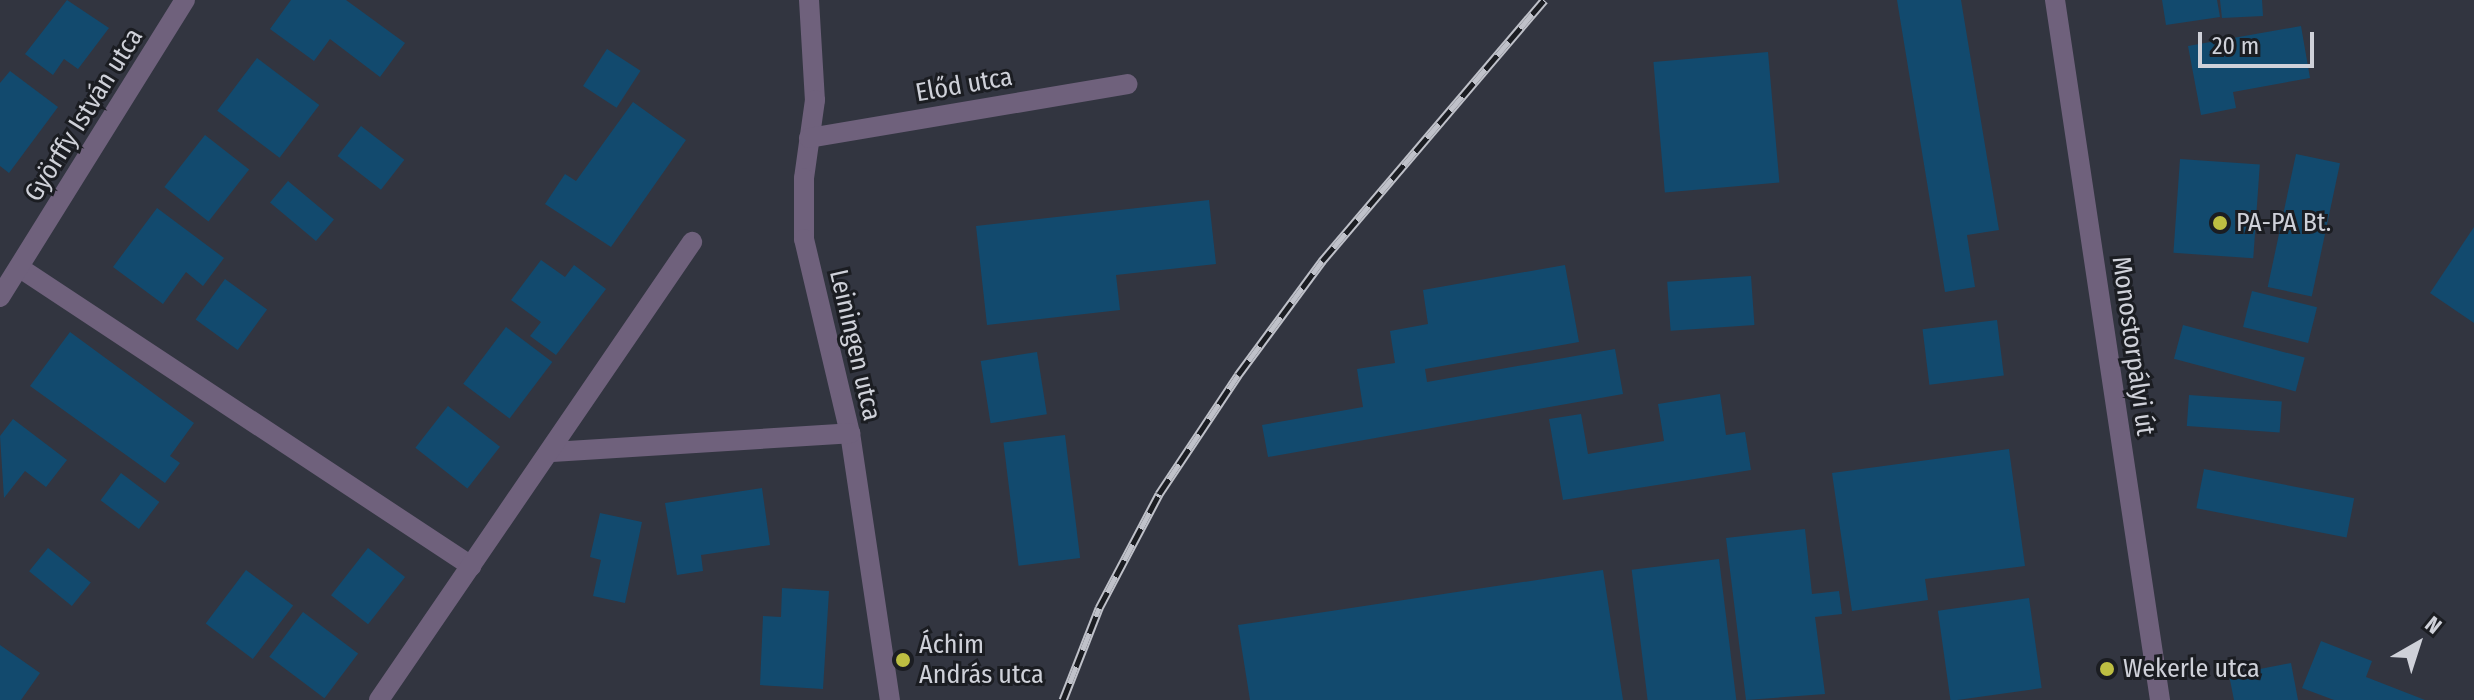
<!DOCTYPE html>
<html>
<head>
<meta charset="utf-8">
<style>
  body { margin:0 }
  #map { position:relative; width:2474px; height:700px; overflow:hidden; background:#323540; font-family:"Fira Sans Condensed",sans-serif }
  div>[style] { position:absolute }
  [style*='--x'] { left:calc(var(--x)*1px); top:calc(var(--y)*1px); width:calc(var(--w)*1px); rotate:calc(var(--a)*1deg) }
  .building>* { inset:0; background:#124a6e; transform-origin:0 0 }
  .service>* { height:20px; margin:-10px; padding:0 10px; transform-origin:10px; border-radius:10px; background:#6f617c }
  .minor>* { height:20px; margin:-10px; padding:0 10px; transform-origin:10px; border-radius:10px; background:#6f617c }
  .tertiary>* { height:20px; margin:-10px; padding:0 10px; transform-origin:10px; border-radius:10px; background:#6f617c }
  .rail>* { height:9px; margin-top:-4.5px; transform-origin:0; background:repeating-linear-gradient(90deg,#1b1d22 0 18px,#bfc1c9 0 36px); box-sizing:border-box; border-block:2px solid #bfc1c9 }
  .dots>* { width:22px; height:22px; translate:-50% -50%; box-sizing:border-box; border:4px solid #1b1d22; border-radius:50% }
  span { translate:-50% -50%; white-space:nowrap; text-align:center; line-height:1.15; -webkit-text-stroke:6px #1b1d22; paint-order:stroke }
  .street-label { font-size:26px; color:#cfd1d9 }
  .poi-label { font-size:26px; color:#cfd1d9 }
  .left { translate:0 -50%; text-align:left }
  .north { position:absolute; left:2378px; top:604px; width:80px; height:80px; -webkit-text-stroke:6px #1b1d22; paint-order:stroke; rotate:39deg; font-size:22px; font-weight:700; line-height:32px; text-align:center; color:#cfd1d9 }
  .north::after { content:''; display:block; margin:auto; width:28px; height:36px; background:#cfd1d9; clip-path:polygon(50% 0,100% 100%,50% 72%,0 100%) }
  .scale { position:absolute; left:2198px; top:32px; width:116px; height:36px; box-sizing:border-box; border:4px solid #cfd1d9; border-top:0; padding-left:10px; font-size:24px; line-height:28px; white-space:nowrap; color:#cfd1d9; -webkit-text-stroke:6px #1b1d22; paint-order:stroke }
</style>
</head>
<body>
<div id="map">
  <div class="building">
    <i style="clip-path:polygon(67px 0,109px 28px,78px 69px,64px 59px,53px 75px,25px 54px)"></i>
    <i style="clip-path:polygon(291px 0,346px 0,405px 43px,380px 77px,330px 39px,314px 61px,270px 29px)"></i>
    <i style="clip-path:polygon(1897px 0,1961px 0,1999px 230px,1967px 235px,1975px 287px,1945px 292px)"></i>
    <i style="clip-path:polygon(2162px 0,2217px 0,2220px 17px,2166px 25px)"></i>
    <i style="clip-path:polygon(2220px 0,2262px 0,2263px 16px,2222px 18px)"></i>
    <i style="clip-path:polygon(2301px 26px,2310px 78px,2233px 92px,2236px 108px,2201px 115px,2188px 46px)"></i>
    <i style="left:607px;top:49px;width:40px;height:44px;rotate:33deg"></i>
    <i style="left:1768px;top:52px;width:131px;height:115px;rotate:85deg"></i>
    <i style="left:257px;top:58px;width:78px;height:66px;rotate:37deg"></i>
    <i style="clip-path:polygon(10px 71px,58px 107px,9px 173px,0 166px,0 83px)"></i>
    <i style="clip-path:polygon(633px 102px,686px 140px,611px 247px,545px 204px,565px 174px,576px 181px)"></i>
    <i style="left:361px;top:126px;width:55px;height:38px;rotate:38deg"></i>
    <i style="left:205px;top:135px;width:56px;height:66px;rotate:38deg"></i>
    <i style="left:2296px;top:154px;width:45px;height:136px;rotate:12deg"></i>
    <i style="left:2180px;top:159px;width:80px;height:94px;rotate:4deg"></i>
    <i style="left:288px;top:181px;width:60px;height:28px;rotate:40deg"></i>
    <i style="clip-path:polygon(1209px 200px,1216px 264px,1116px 275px,1120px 310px,987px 325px,976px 226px)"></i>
    <i style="clip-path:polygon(157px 208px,224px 258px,203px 286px,186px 272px,163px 304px,113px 267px)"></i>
    <i style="clip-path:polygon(2474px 227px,2474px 323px,2430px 293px)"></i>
    <i style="clip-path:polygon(541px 260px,565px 277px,574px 265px,606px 289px,556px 355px,530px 336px,541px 322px,511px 300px)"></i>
    <i style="clip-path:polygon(1565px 265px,1579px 342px,1425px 369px,1427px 382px,1615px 349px,1623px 394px,1268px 457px,1262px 425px,1363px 407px,1357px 369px,1395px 363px,1390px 331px,1428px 324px,1423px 290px)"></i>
    <i style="left:1751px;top:276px;width:49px;height:84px;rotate:86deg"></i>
    <i style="left:225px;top:279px;width:52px;height:50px;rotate:36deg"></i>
    <i style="left:2252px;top:291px;width:67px;height:37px;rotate:14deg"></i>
    <i style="left:1997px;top:320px;width:56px;height:75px;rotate:83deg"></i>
    <i style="left:2183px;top:325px;width:126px;height:35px;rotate:15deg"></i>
    <i style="left:506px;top:327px;width:58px;height:71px;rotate:37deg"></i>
    <i style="clip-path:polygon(70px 332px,194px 423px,170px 456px,180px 463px,165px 483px,30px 386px)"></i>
    <i style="left:1037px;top:352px;width:63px;height:57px;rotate:81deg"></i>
    <i style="clip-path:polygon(1720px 394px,1726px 435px,1745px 432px,1751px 470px,1563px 500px,1549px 419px,1581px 414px,1588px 454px,1664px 441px,1658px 404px)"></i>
    <i style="left:2189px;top:395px;width:93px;height:31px;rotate:4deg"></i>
    <i style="left:448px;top:406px;width:66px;height:53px;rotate:38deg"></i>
    <i style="clip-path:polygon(13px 419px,67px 460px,46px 487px,25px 471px,4px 498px,0 436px)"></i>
    <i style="left:1065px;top:435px;width:124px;height:62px;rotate:83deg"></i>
    <i style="clip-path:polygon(2009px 449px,2025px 566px,1925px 579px,1928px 600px,1852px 611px,1832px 473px)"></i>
    <i style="left:2204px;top:469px;width:153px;height:40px;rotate:11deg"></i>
    <i style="left:121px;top:473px;width:48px;height:34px;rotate:37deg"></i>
    <i style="clip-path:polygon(762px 488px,770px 545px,701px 555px,703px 571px,677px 575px,665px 503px)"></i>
    <i style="clip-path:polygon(600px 513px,642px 522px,625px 603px,593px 596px,601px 560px,590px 557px)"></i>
    <i style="clip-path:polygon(1805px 529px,1812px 594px,1839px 591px,1842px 614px,1815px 617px,1825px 694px,1746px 700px,1726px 538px)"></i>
    <i style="left:48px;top:548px;width:55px;height:30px;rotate:39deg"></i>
    <i style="left:368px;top:548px;width:47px;height:60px;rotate:38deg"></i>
    <i style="left:1719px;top:559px;width:142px;height:88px;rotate:83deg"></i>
    <i style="left:246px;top:570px;width:59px;height:67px;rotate:37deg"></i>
    <i style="clip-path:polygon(1603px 570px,1623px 700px,1250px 700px,1238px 625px)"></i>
    <i style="clip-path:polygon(782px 588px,829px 591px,823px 689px,760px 685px,763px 616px,781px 617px)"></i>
    <i style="left:2029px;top:598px;width:91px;height:92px;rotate:82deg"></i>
    <i style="left:303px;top:612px;width:69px;height:56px;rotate:37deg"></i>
    <i style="clip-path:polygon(2321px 641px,2372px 661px,2366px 677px,2425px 700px,2334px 700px,2302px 688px)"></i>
    <i style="clip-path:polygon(0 645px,40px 673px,21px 700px,0 700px)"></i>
    <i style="clip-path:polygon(2291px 663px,2298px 700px,2234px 700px,2229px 675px)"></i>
  </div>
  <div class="service">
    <i style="--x:20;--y:268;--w:541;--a:33.45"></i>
  </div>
  <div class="minor">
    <i style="--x:809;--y:0;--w:100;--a:86.6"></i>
    <i style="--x:815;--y:100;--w:79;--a:98"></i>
    <i style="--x:804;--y:178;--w:61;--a:90"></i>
    <i style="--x:804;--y:239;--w:199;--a:76.7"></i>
    <i style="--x:850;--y:433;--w:270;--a:81.5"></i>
    <i style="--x:809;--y:138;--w:323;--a:-9.6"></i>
    <i style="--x:0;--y:297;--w:350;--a:-58.1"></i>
    <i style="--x:552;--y:452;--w:299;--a:-3.6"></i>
    <i style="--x:379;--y:700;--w:555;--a:-55.65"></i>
  </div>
  <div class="tertiary">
    <i style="--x:2055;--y:0;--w:708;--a:81.47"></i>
  </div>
  <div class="rail">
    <i style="--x:1063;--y:700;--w:99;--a:-68.6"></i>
    <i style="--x:1099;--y:608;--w:129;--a:-62.2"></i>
    <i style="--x:1159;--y:494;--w:143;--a:-56.4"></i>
    <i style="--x:1238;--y:375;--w:142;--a:-53.6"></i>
    <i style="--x:1322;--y:261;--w:343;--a:-49.6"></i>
  </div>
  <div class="dots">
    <i style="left:2220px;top:223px;background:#bebf42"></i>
    <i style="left:903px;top:660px;background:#bebf42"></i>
    <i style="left:2107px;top:669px;background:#bebf42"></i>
  </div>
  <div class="street-label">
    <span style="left:964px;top:85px;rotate:-10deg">Előd utca</span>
    <span style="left:84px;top:115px;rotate:-58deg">Györffy István utca</span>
    <span style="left:855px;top:345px;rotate:77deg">Leiningen utca</span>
    <span style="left:2133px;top:346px;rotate:82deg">Monostorpályi út</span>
  </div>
  <div class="poi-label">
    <span class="left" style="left:2236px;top:223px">PA-PA Bt.</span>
    <span class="left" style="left:919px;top:660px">Áchim<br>András utca</span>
    <span class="left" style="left:2123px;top:669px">Wekerle utca</span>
  </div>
  <div class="north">N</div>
  <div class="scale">20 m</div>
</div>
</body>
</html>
